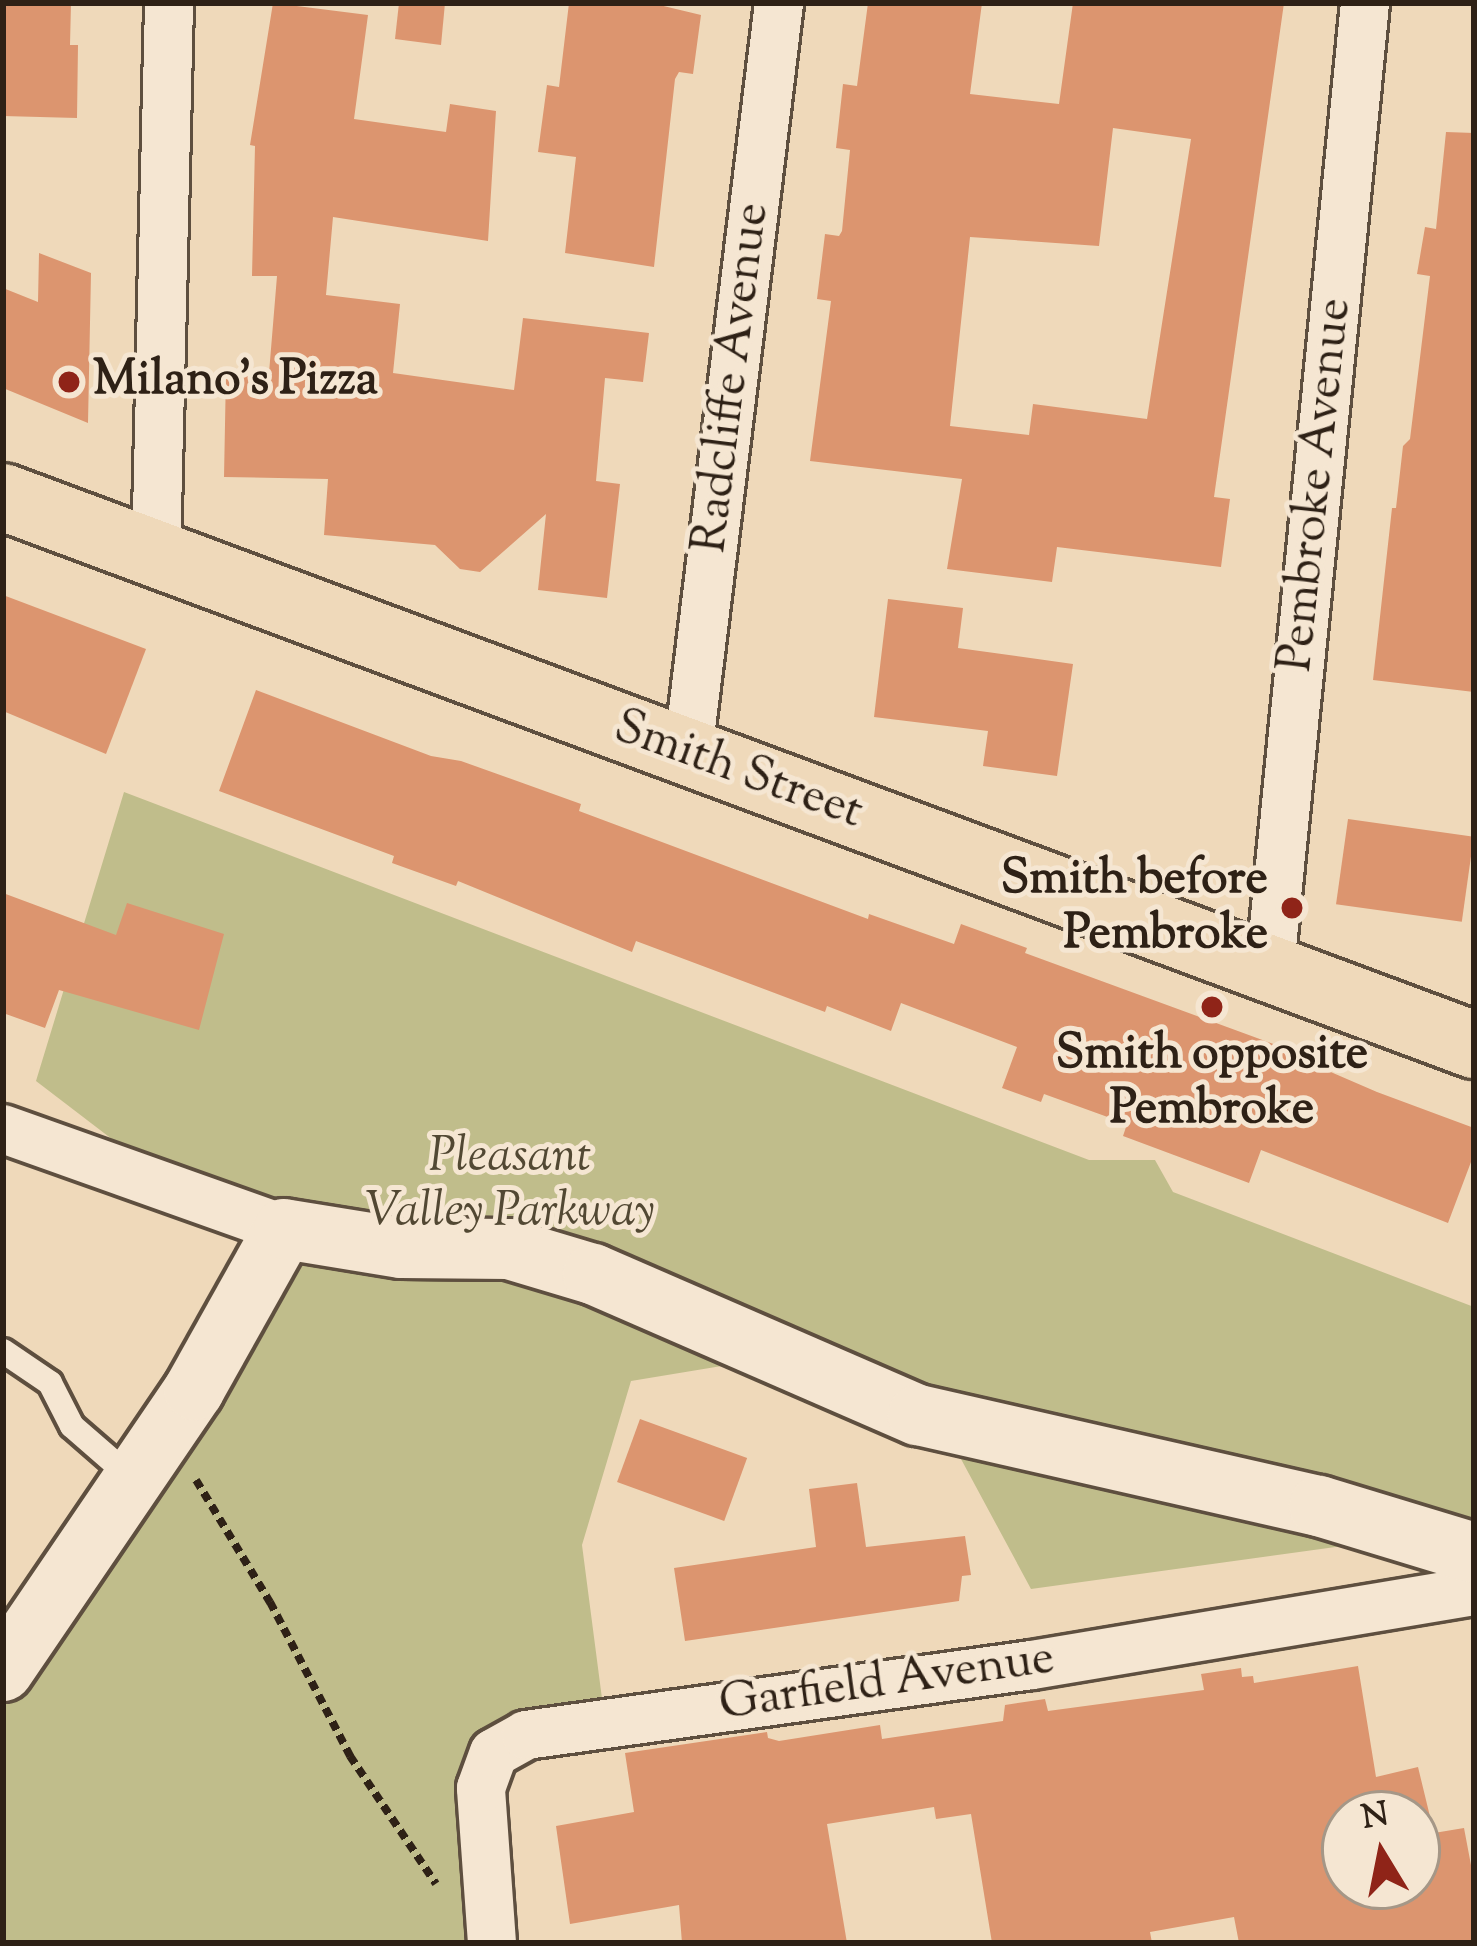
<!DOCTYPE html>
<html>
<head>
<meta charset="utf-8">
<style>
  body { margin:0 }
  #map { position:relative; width:1477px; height:1946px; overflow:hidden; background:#efd9ba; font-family:"Sorts Mill Goudy",serif }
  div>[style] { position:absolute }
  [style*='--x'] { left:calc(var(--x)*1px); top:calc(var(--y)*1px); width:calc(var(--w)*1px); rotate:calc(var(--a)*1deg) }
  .green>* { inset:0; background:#c0bd8b }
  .building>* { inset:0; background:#dc956f; transform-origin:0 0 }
  .path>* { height:8px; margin-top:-4px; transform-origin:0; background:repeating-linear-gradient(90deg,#2e2116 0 9px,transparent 0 15px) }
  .roads { filter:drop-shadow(3px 0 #5e4f3f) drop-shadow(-3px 0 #5e4f3f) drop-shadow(0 3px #5e4f3f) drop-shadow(0 -3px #5e4f3f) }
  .service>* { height:24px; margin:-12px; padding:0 12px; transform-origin:12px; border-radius:12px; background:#f5e6d2 }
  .minor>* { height:48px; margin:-24px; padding:0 24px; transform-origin:24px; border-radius:24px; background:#f5e6d2 }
  .tertiary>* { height:60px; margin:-30px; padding:0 30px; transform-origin:30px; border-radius:30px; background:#f5e6d2 }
  .primary>* { height:66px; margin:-33px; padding:0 33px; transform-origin:33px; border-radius:33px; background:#efd9ba }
  .dots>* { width:33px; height:33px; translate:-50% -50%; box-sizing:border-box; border:6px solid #f5e6d2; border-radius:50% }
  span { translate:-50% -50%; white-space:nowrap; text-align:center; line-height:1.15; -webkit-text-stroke:10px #f5e6d2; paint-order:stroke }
  .street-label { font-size:48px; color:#2e2116 }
  .poi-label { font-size:48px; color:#2e2116; font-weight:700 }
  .left { translate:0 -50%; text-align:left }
  .right { translate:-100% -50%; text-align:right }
  .park-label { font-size:48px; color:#524833; font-style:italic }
  .frame { position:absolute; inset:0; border:6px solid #2e2116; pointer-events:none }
  .north { position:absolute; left:1321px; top:1790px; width:120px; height:120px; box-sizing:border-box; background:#f5e6d2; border:3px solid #a59787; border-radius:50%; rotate:350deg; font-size:33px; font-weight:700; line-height:48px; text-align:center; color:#2e2116 }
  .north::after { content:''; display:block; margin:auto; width:42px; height:54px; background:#8f2418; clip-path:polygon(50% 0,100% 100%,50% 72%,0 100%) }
</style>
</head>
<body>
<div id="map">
  <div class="green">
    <i style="clip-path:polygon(124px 792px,1089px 1160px,1155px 1160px,1173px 1192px,1474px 1307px,1474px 1549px,1430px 1534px,1031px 1589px,940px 1420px,782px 1356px,631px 1381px,582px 1545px,604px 1714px,488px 1766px,492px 1943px,3px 1943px,3px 1669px,266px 1257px,36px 1081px)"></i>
  </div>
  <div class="building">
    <i style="clip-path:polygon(3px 3px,71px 3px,70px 45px,78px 45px,77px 118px,3px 116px)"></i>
    <i style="clip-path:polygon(273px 3px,368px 15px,354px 119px,446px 132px,450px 104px,496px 111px,488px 241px,333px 217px,326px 295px,400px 304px,393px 373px,514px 390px,523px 318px,649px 333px,643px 382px,605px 378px,596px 481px,620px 484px,607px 598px,538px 590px,546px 514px,480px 572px,460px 569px,435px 545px,324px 535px,328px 479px,224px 477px,226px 372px,269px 373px,277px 276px,252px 276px,255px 146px,250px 145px)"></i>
    <i style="clip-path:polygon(399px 3px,445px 3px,441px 45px,395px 39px)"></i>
    <i style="clip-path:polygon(569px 3px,651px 3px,701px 15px,693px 74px,679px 72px,675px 79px,654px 267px,565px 253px,576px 157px,538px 152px,547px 85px,559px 87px)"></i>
    <i style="clip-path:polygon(evenodd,868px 3px,982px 3px,970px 94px,1059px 104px,1073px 3px,1284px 3px,1214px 497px,1230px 499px,1221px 567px,1057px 547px,1052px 582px,947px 569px,962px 479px,810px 461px,831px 301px,817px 299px,825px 234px,839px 236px,842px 231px,850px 150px,836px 148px,843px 84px,857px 86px,868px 3px,1113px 128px,1191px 139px,1147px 419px,1033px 404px,1029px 435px,950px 426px,970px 237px,1099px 246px,1113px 128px)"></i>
    <i style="clip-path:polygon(1446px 132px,1474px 133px,1474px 692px,1373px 680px,1392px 508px,1396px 508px,1403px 446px,1410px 439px,1430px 276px,1417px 274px,1425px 227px,1436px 229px)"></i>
    <i style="clip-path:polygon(39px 253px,91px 273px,88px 423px,3px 388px,3px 288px,38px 302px)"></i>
    <i style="clip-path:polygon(3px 595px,146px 649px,106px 754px,3px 711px)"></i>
    <i style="clip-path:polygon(888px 599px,963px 608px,958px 648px,1073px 664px,1057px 776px,983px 766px,988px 731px,874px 717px)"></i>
    <i style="clip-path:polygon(256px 690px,431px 756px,461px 761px,581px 804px,579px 811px,868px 919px,869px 914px,954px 944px,961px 924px,1027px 948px,1025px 953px,1298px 1053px,1296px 1057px,1377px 1092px,1474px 1128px,1474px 1154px,1448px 1223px,1261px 1150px,1249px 1183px,1123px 1136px,1127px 1124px,1044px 1094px,1041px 1102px,1002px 1088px,1017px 1047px,901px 1003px,891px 1031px,827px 1006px,825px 1012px,636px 941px,632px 952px,458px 881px,456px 886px,392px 863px,394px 856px,219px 791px)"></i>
    <i style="left:1348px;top:819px;width:127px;height:86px;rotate:8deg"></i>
    <i style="clip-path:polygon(3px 893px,116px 935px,127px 903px,224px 934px,199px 1030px,59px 990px,45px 1028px,3px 1013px)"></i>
    <i style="left:640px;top:1419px;width:114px;height:67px;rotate:20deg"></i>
    <i style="clip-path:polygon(857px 1483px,866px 1547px,965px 1536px,971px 1575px,962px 1576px,959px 1601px,685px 1641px,674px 1568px,816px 1547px,809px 1489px)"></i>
    <i style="clip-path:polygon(evenodd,1358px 1666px,1376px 1777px,1418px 1767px,1434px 1833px,1464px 1828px,1474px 1881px,1474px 1943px,1239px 1943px,1234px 1917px,1150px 1932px,1152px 1943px,992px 1943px,971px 1814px,936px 1819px,934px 1807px,827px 1824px,847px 1943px,682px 1943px,679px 1905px,570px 1924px,556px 1826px,634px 1812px,625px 1753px,767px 1732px,768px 1738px,779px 1741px,880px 1725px,882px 1739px,1003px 1721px,1005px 1705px,1045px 1699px,1048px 1711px,1204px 1690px,1201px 1674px,1241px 1668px,1242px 1677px,1253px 1676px,1254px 1683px,1358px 1666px,1345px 1814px,1417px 1814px,1417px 1886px,1345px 1886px,1345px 1814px)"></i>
  </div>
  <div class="path">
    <i style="--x:196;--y:1480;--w:143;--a:58.8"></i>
    <i style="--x:270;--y:1602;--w:174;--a:62.5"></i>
    <i style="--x:350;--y:1756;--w:154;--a:56.1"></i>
  </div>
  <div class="roads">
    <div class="service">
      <i style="--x:3;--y:1351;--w:57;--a:34.2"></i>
      <i style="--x:50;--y:1383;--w:48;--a:62.9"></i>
      <i style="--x:72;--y:1426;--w:81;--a:41"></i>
    </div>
    <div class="minor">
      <i style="--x:156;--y:556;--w:553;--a:-88.65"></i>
      <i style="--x:688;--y:752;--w:755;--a:-83.07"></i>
      <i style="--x:1270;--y:967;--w:969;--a:-84.37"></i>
      <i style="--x:3;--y:1129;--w:298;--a:19.6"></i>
      <i style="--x:492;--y:1943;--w:155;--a:-94.1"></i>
      <i style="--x:481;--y:1788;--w:37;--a:-70"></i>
      <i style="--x:494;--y:1753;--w:37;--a:-29"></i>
      <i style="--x:526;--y:1735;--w:511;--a:-7.88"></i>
      <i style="--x:1032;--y:1665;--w:448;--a:-9.5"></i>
    </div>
    <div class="tertiary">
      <i style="--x:3;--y:1671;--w:340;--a:-55.8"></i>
      <i style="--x:194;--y:1390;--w:184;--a:-60.8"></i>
      <i style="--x:284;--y:1229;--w:119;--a:9.2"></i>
      <i style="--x:401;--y:1248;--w:108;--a:0.5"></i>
      <i style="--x:509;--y:1249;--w:88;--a:16.6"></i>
      <i style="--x:593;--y:1274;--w:354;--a:23.5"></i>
      <i style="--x:918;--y:1415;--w:411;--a:12.8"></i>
      <i style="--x:1319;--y:1506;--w:162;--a:16.9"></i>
    </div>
    <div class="primary">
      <i style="--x:3;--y:497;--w:1570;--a:20.43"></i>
    </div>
  </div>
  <div class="dots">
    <i style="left:69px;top:382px;background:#8f2418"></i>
    <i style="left:1292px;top:908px;background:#8f2418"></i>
    <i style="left:1212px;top:1007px;background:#8f2418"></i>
  </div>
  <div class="street-label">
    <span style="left:733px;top:378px;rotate:-83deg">Radcliffe Avenue</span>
    <span style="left:1317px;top:485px;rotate:-84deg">Pembroke Avenue</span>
    <span style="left:738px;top:771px;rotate:20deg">Smith Street</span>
    <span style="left:887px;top:1683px;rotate:-8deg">Garfield Avenue</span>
  </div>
  <div class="poi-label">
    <span class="left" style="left:93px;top:382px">Milano's Pizza</span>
    <span class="right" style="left:1268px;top:908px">Smith before<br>Pembroke</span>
    <span style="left:1212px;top:1083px">Smith opposite<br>Pembroke</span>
  </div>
  <div class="park-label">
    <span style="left:510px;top:1185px">Pleasant<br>Valley Parkway</span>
  </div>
  <div class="frame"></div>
  <div class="north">N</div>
</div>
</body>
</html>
